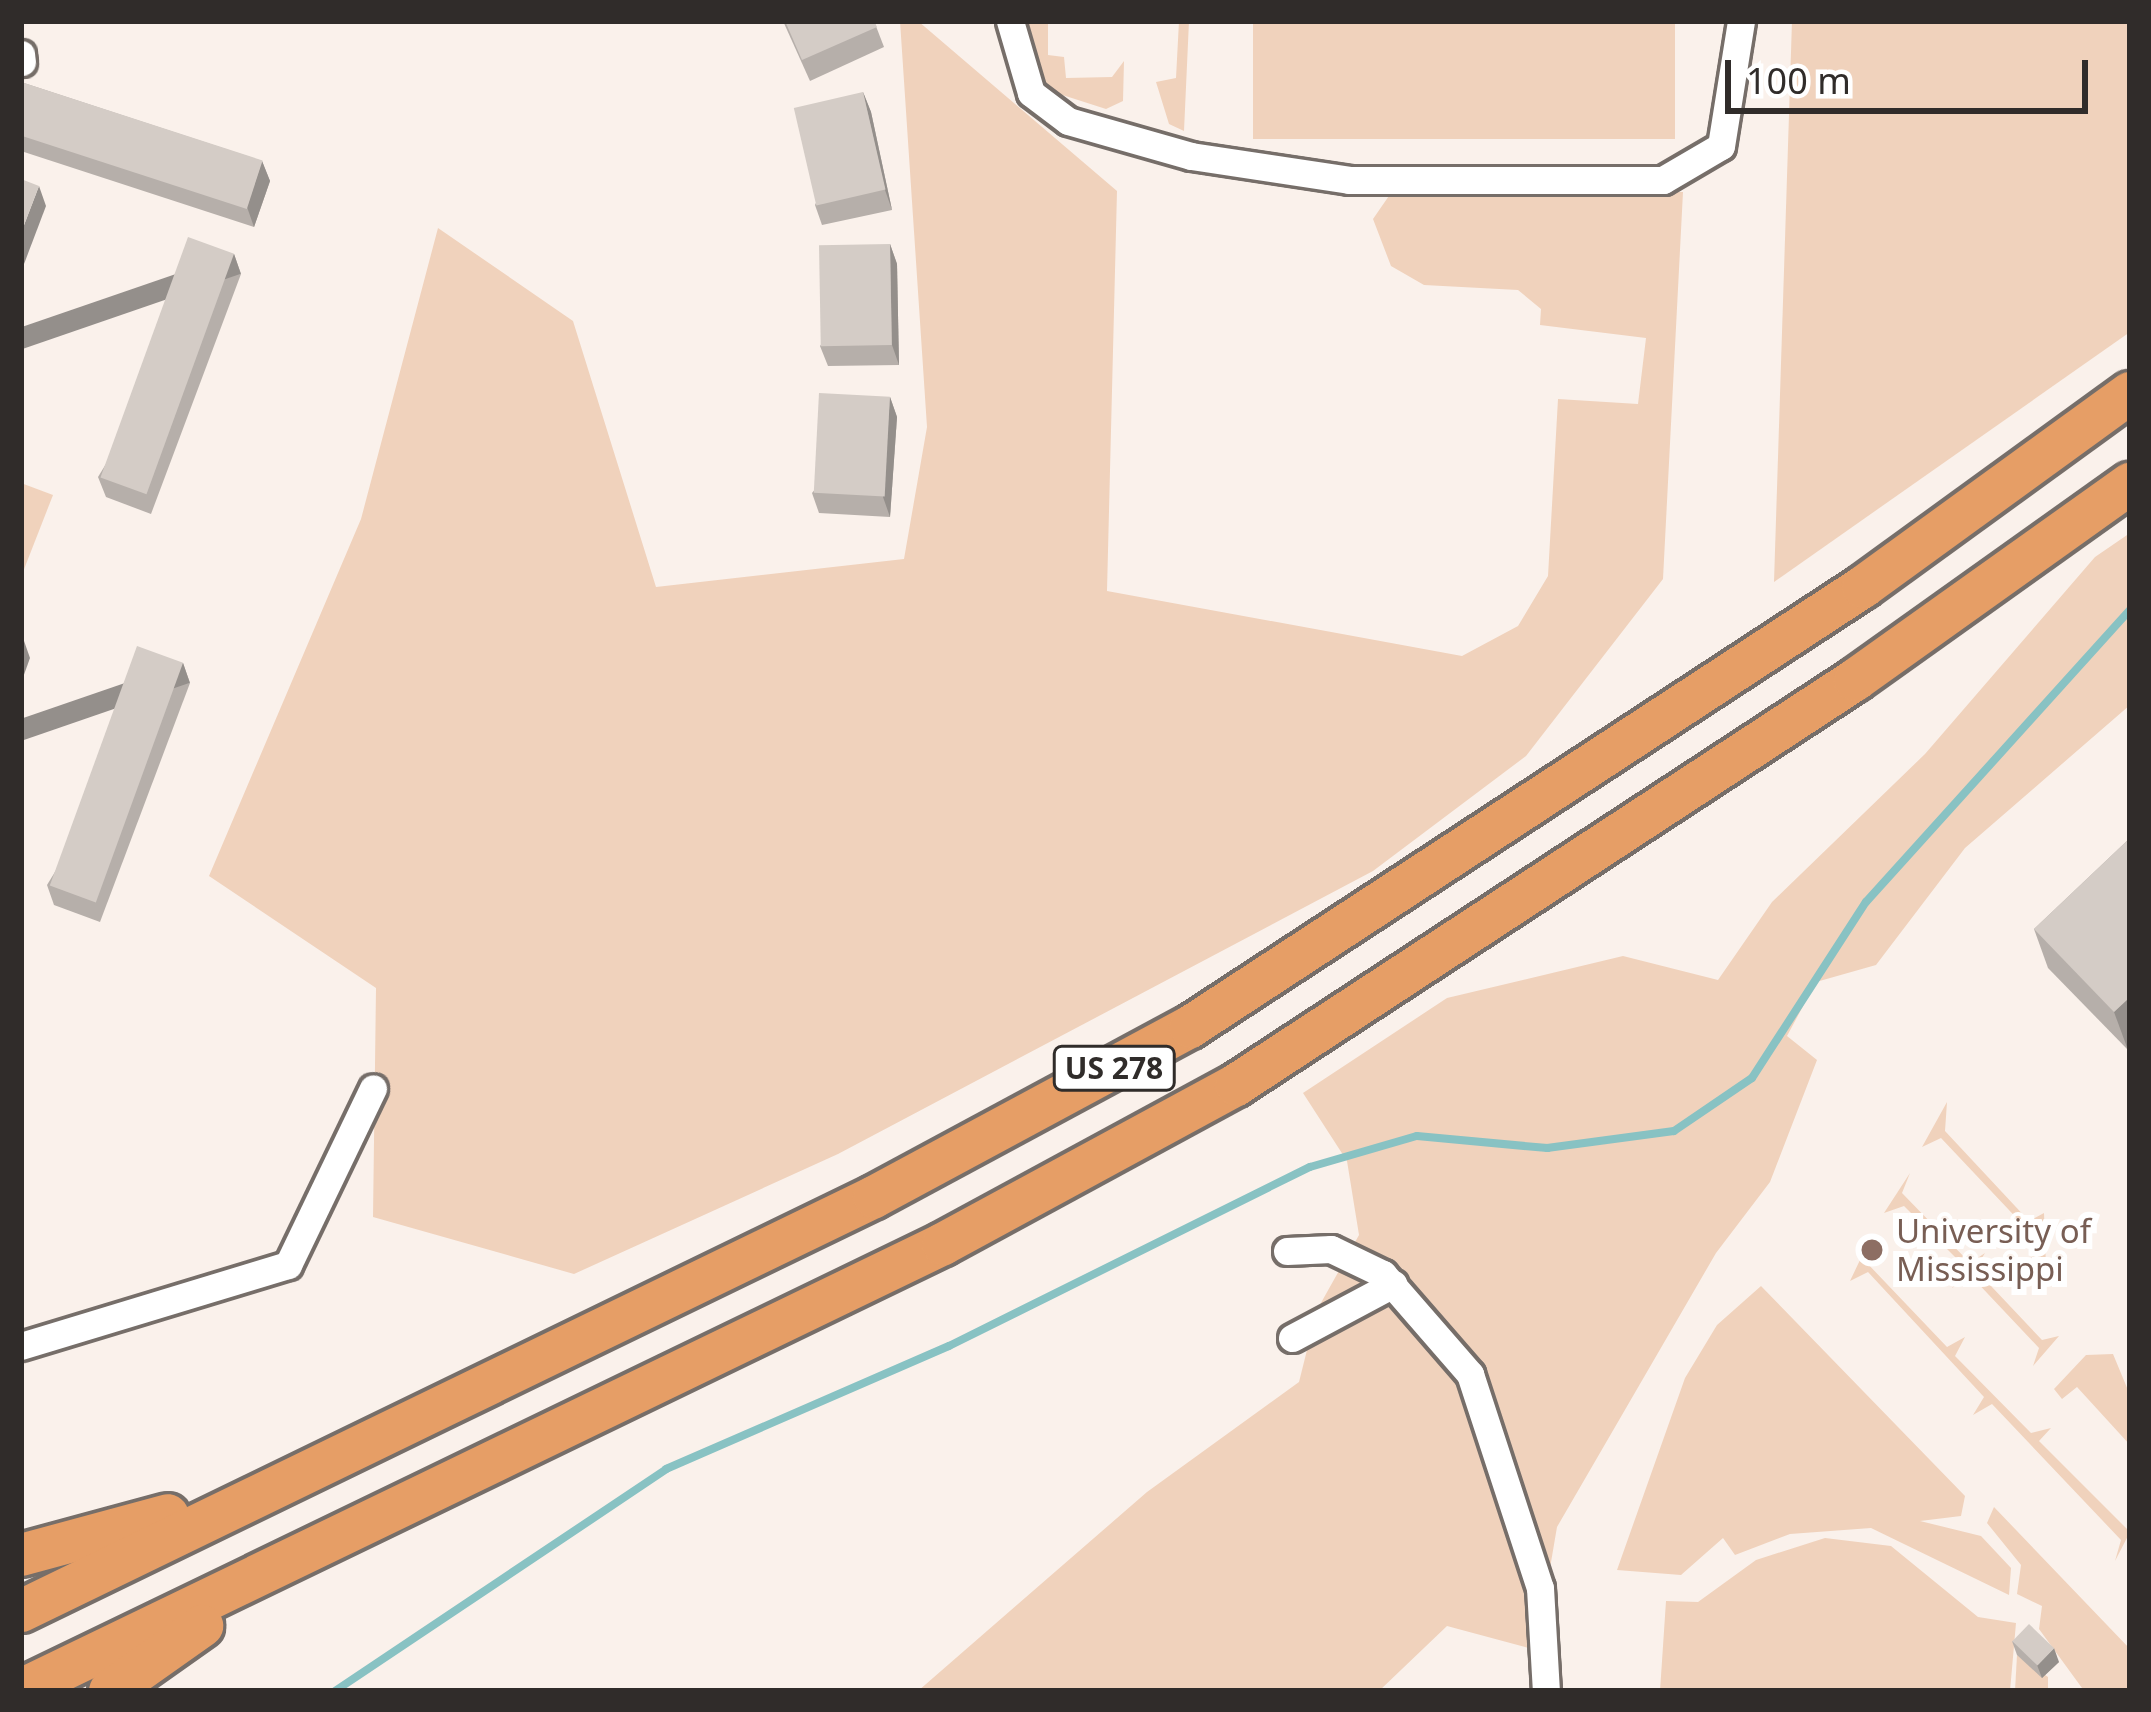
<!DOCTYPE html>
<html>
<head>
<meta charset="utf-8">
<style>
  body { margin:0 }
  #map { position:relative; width:2151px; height:1712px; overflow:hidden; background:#faf1eb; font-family:"Noto Sans",sans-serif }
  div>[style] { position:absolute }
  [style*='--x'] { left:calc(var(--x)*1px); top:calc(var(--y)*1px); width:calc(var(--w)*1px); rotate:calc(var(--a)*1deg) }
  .green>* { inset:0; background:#f0d2bc; transform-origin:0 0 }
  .stream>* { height:8px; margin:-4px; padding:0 4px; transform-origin:4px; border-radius:4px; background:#88c2c3 }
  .roads { filter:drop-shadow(3px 0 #766e69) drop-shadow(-3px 0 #766e69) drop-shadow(0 3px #766e69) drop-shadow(0 -3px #766e69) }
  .minor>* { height:27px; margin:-13.5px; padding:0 13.5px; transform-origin:13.5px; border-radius:13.5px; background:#fff }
  .highway>* { height:42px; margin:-21px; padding:0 21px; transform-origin:21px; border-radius:21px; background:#e69e66 }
  .wall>* { inset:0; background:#b6afaa }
  .shaded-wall>* { inset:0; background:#948f8b; transform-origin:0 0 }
  .building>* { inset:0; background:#d4ccc6; transform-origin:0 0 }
  .dots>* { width:33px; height:33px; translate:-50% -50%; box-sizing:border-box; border:6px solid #fff; border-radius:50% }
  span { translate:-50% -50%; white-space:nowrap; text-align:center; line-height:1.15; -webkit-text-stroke:12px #fff; paint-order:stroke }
  .shield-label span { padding:3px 9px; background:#fff; border:3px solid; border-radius:9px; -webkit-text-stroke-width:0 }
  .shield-label { font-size:30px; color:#302c2a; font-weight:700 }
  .education-label { font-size:33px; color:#785e54 }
  .left { translate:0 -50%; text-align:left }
  .frame { position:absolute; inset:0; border:24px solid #302c2a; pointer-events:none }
  .scale { position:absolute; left:1725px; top:60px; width:363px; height:54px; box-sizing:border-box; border:6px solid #302c2a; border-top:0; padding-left:15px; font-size:36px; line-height:42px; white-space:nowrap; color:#302c2a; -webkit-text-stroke:9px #fff; paint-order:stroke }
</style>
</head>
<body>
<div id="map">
  <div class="green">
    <i style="clip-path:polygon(900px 21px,918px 21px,1117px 191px,1107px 591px,1462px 656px,1518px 626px,1548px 576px,1558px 399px,1638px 404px,1646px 338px,1540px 325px,1541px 309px,1518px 290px,1424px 285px,1391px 266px,1373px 219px,1393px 190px,1683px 192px,1663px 579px,1526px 756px,1373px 871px,838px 1154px,574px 1274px,373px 1217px,376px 988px,209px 876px,361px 519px,438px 228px,573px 321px,656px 587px,904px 559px,927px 427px)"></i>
    <i style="clip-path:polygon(1022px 21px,1048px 21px,1048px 55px,1064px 57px,1066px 78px,1112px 77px,1124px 61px,1123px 101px,1106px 109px,1050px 91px,1032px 72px)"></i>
    <i style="clip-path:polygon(1179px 21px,1189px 21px,1184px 131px,1169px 124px,1156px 82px,1176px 78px)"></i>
    <i style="left:1253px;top:21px;width:422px;height:118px"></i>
    <i style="clip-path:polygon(1792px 21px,2130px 21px,2130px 332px,1774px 582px)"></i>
    <i style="clip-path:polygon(21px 483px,53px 495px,21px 577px)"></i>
    <i style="clip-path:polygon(2130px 533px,2130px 705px,1965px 848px,1876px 965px,1816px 982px,1787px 1036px,1817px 1060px,1770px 1182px,1716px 1253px,1557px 1527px,1536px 1650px,1447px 1626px,1379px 1691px,918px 1691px,1147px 1492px,1299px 1382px,1317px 1310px,1359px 1235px,1347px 1161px,1303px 1093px,1447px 998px,1623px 956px,1718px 980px,1772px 902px,1925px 754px,2095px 557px)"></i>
    <i style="clip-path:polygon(1947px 1102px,1945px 1131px,2029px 1221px,2044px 1213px,2046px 1267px,2029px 1260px,2043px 1246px,1941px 1138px,1922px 1147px)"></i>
    <i style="clip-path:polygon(1910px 1173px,1902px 1193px,1970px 1263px,1985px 1253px,1975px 1269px,2042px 1340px,2059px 1336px,2033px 1366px,2039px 1348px,1971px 1276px,1952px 1288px,1965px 1267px,1904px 1206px,1884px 1213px)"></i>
    <i style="clip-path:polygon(1870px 1239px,1866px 1262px,1947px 1347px,1965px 1337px,1955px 1356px,2031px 1433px,2051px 1428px,2039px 1441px,2130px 1532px,2115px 1561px,2121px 1540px,1992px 1404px,1973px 1415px,1984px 1397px,1868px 1272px,1850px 1281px)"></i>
    <i style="clip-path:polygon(1761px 1286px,1965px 1496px,1961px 1516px,1920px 1521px,1981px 1536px,2011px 1568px,2009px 1595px,1871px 1528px,1790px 1534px,1735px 1555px,1723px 1538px,1681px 1575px,1617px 1570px,1685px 1378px,1717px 1325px)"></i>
    <i style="clip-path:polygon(2113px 1354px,2130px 1395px,2130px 1445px,2077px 1387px,2062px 1399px,2054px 1389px,2086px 1355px)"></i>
    <i style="clip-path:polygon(1994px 1507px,2130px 1649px,2130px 1691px,2082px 1688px,2039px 1629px,2042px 1606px,2017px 1594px,2021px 1565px,1987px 1523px)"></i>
    <i style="clip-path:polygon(1825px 1538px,1891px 1546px,1978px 1617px,2016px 1623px,2010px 1691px,1660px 1691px,1666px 1601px,1698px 1602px,1756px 1560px)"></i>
    <i style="clip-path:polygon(2017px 1655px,2048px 1677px,2048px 1691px,2015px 1691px)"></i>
  </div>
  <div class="stream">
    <i style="--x:335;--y:1691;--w:399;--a:-33.8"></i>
    <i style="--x:666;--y:1469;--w:309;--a:-23.5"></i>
    <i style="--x:949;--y:1346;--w:403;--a:-26.4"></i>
    <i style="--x:1310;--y:1167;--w:111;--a:-16.2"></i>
    <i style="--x:1417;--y:1136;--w:131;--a:5.3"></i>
    <i style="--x:1547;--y:1148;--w:128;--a:-7.6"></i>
    <i style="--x:1674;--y:1131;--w:94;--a:-34.2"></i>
    <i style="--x:1752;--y:1078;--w:210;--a:-57.1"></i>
    <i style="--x:1866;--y:902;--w:394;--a:-47.9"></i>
  </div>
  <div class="roads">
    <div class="minor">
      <i style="--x:1010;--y:21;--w:75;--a:73.7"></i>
      <i style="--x:1031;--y:93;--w:46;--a:37.1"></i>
      <i style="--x:1068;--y:121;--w:128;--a:15.9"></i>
      <i style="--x:1191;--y:156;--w:160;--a:8.6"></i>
      <i style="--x:1349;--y:180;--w:314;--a:0"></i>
      <i style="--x:1663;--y:180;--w:67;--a:-30.4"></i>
      <i style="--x:1721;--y:146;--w:127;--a:-80.9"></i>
      <i style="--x:21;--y:54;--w:8;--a:83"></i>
      <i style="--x:1287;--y:1251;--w:44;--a:-2.6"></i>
      <i style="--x:1331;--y:1249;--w:58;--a:25.7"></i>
      <i style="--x:1383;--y:1274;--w:133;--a:49"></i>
      <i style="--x:1470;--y:1374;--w:225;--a:71.9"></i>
      <i style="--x:1540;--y:1588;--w:103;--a:86.7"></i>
      <i style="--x:1292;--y:1338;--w:115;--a:-28.1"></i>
      <i style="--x:21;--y:1346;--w:279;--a:-16.9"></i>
      <i style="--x:288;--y:1265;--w:196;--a:-64.3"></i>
    </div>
    <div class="highway">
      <i style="--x:21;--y:1555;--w:152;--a:-15.2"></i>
      <i style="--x:21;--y:1611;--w:948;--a:-25.89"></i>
      <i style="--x:874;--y:1197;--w:359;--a:-28.3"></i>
      <i style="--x:1190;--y:1027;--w:804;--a:-33.18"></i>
      <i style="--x:1863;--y:587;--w:330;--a:-36"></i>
      <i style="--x:21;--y:1690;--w:1024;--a:-25.81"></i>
      <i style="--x:943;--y:1244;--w:333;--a:-28.5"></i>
      <i style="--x:1236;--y:1085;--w:740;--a:-33.2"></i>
      <i style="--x:1855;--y:680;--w:338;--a:-35.5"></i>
      <i style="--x:110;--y:1691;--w:113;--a:-35.2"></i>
    </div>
  </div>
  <div class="wall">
    <i style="clip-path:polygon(783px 21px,874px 21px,884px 47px,810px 81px)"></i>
    <i style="clip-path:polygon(21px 82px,262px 161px,270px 181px,254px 227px,21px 151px)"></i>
    <i style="clip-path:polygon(863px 92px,871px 112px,892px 210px,822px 225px,815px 205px)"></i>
    <i style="clip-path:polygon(890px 244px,897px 264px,899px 365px,828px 366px,820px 346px)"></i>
    <i style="clip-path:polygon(234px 254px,241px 274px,151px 514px,106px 497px,98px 477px)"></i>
    <i style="clip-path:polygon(890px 397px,897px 417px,890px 517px,819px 513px,812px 493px)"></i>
    <i style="clip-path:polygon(183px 663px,190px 683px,100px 922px,54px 905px,47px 885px)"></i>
    <i style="clip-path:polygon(2130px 838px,2128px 1050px,2048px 968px,2034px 929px)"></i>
    <i style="clip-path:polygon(2012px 1641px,2059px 1662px,2042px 1678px,2017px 1655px)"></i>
  </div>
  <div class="shaded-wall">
    <i style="clip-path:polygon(863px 92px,871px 112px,892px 210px,885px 190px)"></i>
    <i style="clip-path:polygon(262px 161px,270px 181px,254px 227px,247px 207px)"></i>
    <i style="clip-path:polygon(39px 186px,46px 206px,21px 272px,21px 233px)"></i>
    <i style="clip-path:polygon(890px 244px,897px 264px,899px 365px,892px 345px)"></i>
    <i style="left:234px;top:254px;width:21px;height:256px;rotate:71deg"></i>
    <i style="clip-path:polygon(890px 397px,897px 417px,890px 517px,883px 497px)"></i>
    <i style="clip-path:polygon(23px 638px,30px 658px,21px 683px,21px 643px)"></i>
    <i style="left:183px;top:663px;width:21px;height:255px;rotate:71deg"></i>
    <i style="clip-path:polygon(2130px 997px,2130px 1049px,2128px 1050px,2114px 1012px)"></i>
    <i style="clip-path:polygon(2054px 1648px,2059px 1662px,2042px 1678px,2037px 1665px)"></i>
  </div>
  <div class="building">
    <i style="clip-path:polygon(785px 21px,874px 21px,877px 27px,802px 60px)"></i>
    <i style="left:21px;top:82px;width:254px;height:51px;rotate:18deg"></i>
    <i style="left:863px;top:92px;width:100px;height:71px;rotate:77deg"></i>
    <i style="clip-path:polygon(21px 179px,39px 186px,21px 233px)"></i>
    <i style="left:188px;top:237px;width:49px;height:256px;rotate:20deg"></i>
    <i style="left:890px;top:244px;width:101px;height:71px;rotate:89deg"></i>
    <i style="left:819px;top:393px;width:71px;height:100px;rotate:3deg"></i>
    <i style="left:137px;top:646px;width:49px;height:255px;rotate:20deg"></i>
    <i style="clip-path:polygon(2130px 838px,2130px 997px,2114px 1012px,2034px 929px)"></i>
    <i style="left:2029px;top:1624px;width:35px;height:24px;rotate:44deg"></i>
  </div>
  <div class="dots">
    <i style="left:1872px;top:1250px;background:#8d6e63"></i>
  </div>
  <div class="shield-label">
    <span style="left:1114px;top:1068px">US 278</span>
  </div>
  <div class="education-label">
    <span class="left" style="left:1896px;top:1250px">University of<br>Mississippi</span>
  </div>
  <div class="frame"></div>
  <div class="scale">100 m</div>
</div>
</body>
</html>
